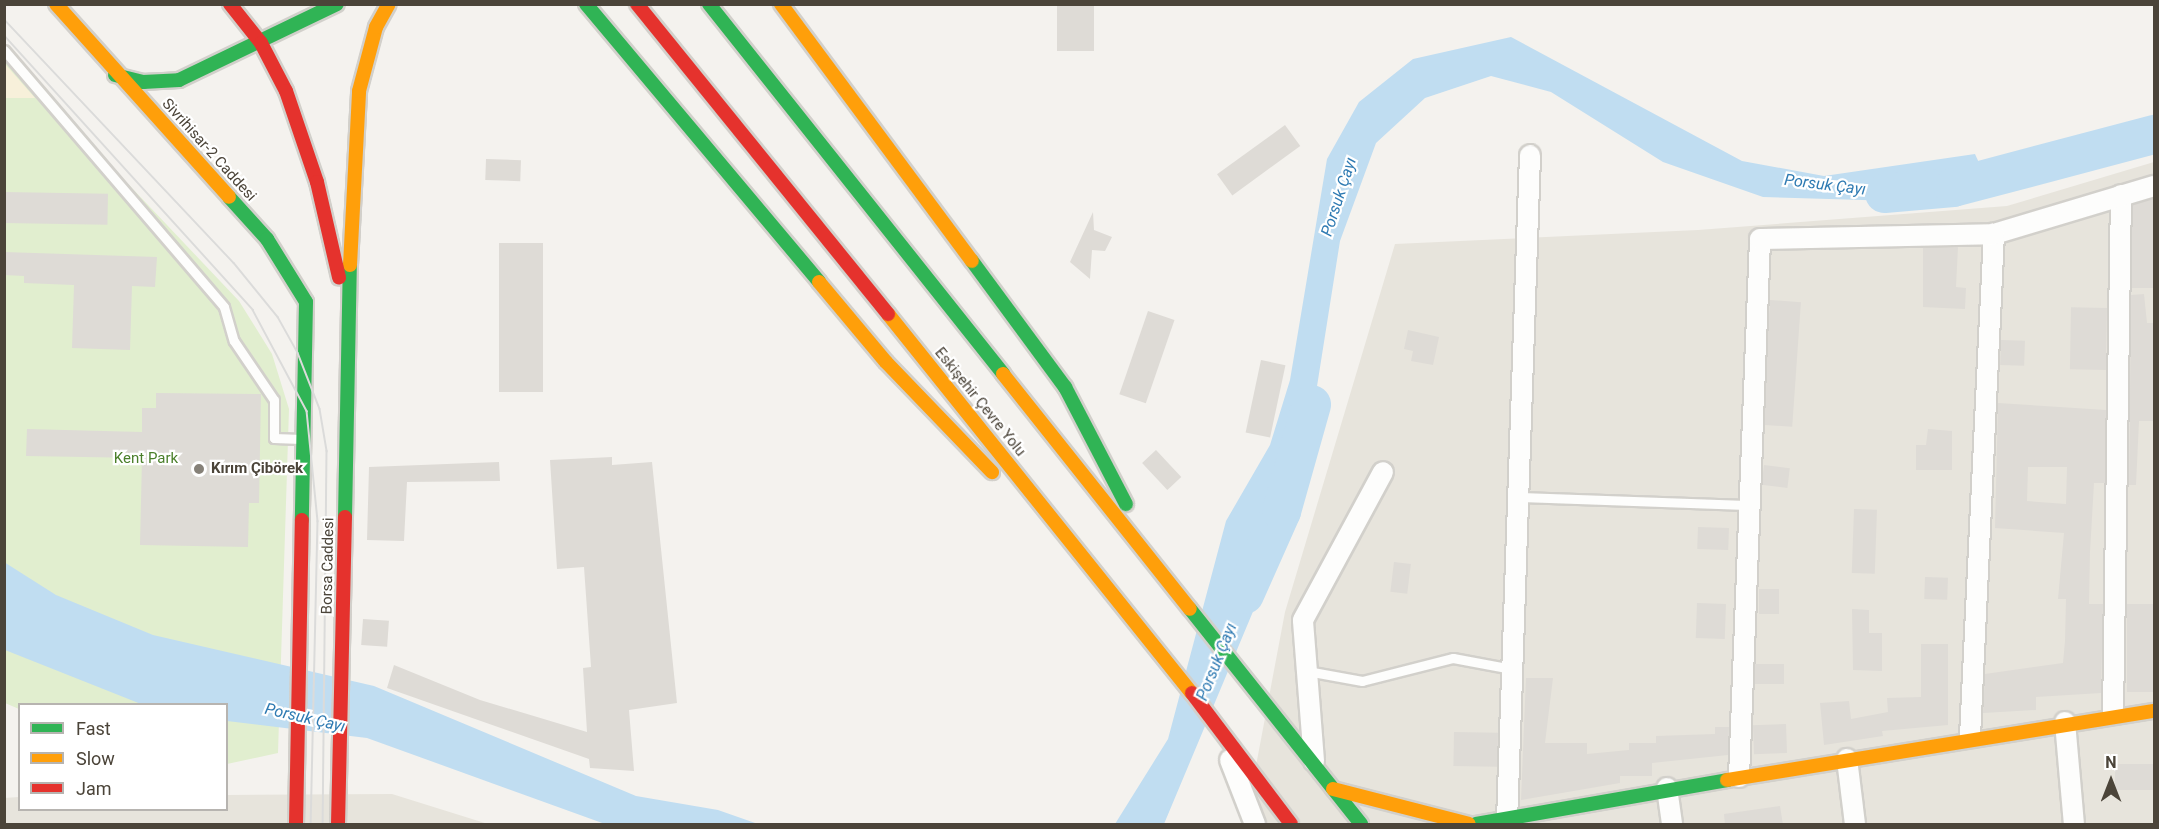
<!DOCTYPE html>
<html>
<head>
<meta charset="utf-8">
<style>
  body { margin:0 }
  #map { position:relative; width:2159px; height:829px; overflow:hidden; background:#f4f2ee; font-family:Roboto,sans-serif }
  div>[style] { position:absolute }
  [style*='--x'] { left:calc(var(--x)*1px); top:calc(var(--y)*1px); width:calc(var(--w)*1px); rotate:calc(var(--a)*1deg) }
  .residential>* { inset:0; background:#e7e4dc }
  .green>* { inset:0; background:#e1eecf }
  .sand>* { inset:0; background:#f7f0da }
  .water>* { inset:0; background:#c0ddf1 }
  .river>* { height:39px; margin:-19.5px; padding:0 19.5px; transform-origin:19.5px; border-radius:19.5px; background:#c0ddf1 }
  .building>* { inset:0; background:#dedbd6; transform-origin:0 0 }
  .roads { filter:drop-shadow(2px 0 #d2d0cb) drop-shadow(-2px 0 #d2d0cb) drop-shadow(0 2px #d2d0cb) drop-shadow(0 -2px #d2d0cb) }
  .lane>* { height:9px; margin:-4.5px; padding:0 4.5px; transform-origin:4.5px; border-radius:4.5px; background:#fdfdfc }
  .street>* { height:20px; margin:-10px; padding:0 10px; transform-origin:10px; border-radius:10px; background:#fdfdfc }
  .fast>* { height:14px; margin:-7px; padding:0 7px; transform-origin:7px; border-radius:7px; background:#30b455 }
  .slow>* { height:14px; margin:-7px; padding:0 7px; transform-origin:7px; border-radius:7px; background:#ff9f0a }
  .jam>* { height:14px; margin:-7px; padding:0 7px; transform-origin:7px; border-radius:7px; background:#e5322d }
  .tram>* { height:1.5px; margin:-0.75px; padding:0 0.75px; transform-origin:0.75px; border-radius:0.75px; background:#dbdbda }
  .dots>* { width:16px; height:16px; translate:-50% -50%; box-sizing:border-box; border:3px solid #fff; border-radius:50% }
  span { translate:-50% -50%; white-space:nowrap; text-align:center; line-height:1.15; -webkit-text-stroke:4.5px #fff; paint-order:stroke }
  .street-label { font-size:15px; color:#4b4439 }
  .park-label { font-size:15px; color:#4a7f2a }
  .poi-label { font-size:15px; color:#4b4439; font-weight:700 }
  .left { translate:0 -50%; text-align:left }
  .water-label { font-size:16px; color:#2e7ab2; font-style:italic }
  .frame { position:absolute; inset:0; border:6px solid #4b4439; pointer-events:none }
  .legend { position:absolute; left:18px; top:703px; width:210px; height:108px; box-sizing:border-box; background:#fff; border:2px solid #b7b4b0; margin:0; padding:8px 10px; list-style:none; font-size:18px; color:#4b4439 }
  .legend li { display:flex; align-items:center; gap:12px; height:30px }
  .legend b { width:30px; border:2px solid #b7b4b0 }
  .north { position:absolute; left:2081px; top:751px; width:60px; height:60px; -webkit-text-stroke:4px #fff; paint-order:stroke; rotate:0deg; font-size:16px; font-weight:700; line-height:24px; text-align:center; color:#4b4439 }
  .north::after { content:''; display:block; margin:auto; width:21px; height:27px; background:#4b4439; clip-path:polygon(50% 0,100% 100%,50% 72%,0 100%) }
</style>
</head>
<body>
<div id="map">
  <div class="residential">
    <i style="clip-path:polygon(2154px 162px,2154px 824px,1245px 824px,1285px 612px,1395px 244px,1698px 230px,2007px 206px)"></i>
    <i style="clip-path:polygon(392px 794px,488px 824px,5px 824px,4px 798px,19px 797px,20px 810px,226px 810px,227px 795px)"></i>
  </div>
  <div class="green">
    <i style="clip-path:polygon(4px 53px,239px 301px,272px 354px,289px 409px,278px 753px,227px 764px,226px 704px,20px 704px,19px 709px,5px 703px)"></i>
  </div>
  <div class="sand">
    <i style="clip-path:polygon(4px 64px,5px 64px,35px 98px,5px 98px)"></i>
  </div>
  <div class="water">
    <i style="clip-path:polygon(1511px 37px,1742px 161px,1824px 176px,1975px 154px,1985px 176px,1896px 201px,1763px 197px,1663px 162px,1551px 92px,1491px 76px,1425px 98px,1376px 143px,1340px 241px,1309px 437px,1274px 502px,1257px 602px,1164px 824px,1115px 824px,1168px 739px,1226px 521px,1270px 445px,1290px 380px,1327px 159px,1359px 102px,1413px 59px)"></i>
    <i style="clip-path:polygon(4px 562px,56px 595px,153px 635px,374px 686px,636px 796px,718px 810px,758px 824px,605px 824px,367px 738px,227px 721px,226px 704px,141px 704px,5px 650px)"></i>
  </div>
  <div class="river">
    <i style="--x:1884;--y:193;--w:69;--a:-5"></i>
    <i style="--x:1953;--y:187;--w:208;--a:-14.8"></i>
    <i style="--x:1244;--y:594;--w:91;--a:-66"></i>
    <i style="--x:1281;--y:511;--w:111;--a:-74.3"></i>
  </div>
  <div class="building">
    <i style="left:1057px;top:4px;width:37px;height:47px"></i>
    <i style="left:1285px;top:125px;width:26px;height:84px;rotate:54deg"></i>
    <i style="left:486px;top:159px;width:35px;height:21px;rotate:2deg"></i>
    <i style="left:4px;top:192px;width:104px;height:31px;rotate:1deg"></i>
    <i style="left:2154px;top:198px;width:90px;height:22px;rotate:90deg"></i>
    <i style="clip-path:polygon(1093px 212px,1094px 230px,1112px 237px,1105px 251px,1092px 250px,1090px 279px,1070px 262px)"></i>
    <i style="left:499px;top:243px;width:44px;height:149px"></i>
    <i style="clip-path:polygon(1958px 247px,1956px 287px,1966px 288px,1965px 309px,1923px 307px,1923px 248px)"></i>
    <i style="clip-path:polygon(4px 252px,157px 257px,155px 287px,132px 286px,130px 350px,72px 348px,74px 285px,24px 283px,24px 276px,4px 275px)"></i>
    <i style="clip-path:polygon(2144px 294px,2147px 323px,2154px 323px,2154px 421px,2139px 421px,2136px 485px,2129px 485px,2131px 295px)"></i>
    <i style="left:1770px;top:300px;width:31px;height:125px;rotate:4deg"></i>
    <i style="left:2107px;top:308px;width:62px;height:36px;rotate:91deg"></i>
    <i style="left:1148px;top:311px;width:28px;height:88px;rotate:19deg"></i>
    <i style="clip-path:polygon(1408px 330px,1439px 337px,1433px 365px,1411px 361px,1413px 351px,1404px 349px)"></i>
    <i style="left:2001px;top:340px;width:24px;height:25px;rotate:2deg"></i>
    <i style="left:1261px;top:360px;width:25px;height:74px;rotate:12deg"></i>
    <i style="clip-path:polygon(156px 393px,261px 394px,259px 503px,249px 503px,248px 547px,140px 545px,142px 458px,26px 456px,27px 429px,142px 432px,142px 408px,156px 408px)"></i>
    <i style="clip-path:polygon(evenodd,1998px 403px,2106px 410px,2105px 483px,2094px 483px,2090px 552px,2089px 604px,2103px 604px,2101px 693px,2036px 697px,2036px 710px,1983px 713px,1985px 674px,2063px 663px,2065px 641px,2066px 599px,2058px 599px,2064px 533px,1995px 528px,1998px 403px,2028px 467px,2067px 467px,2066px 504px,2027px 501px,2028px 467px)"></i>
    <i style="clip-path:polygon(1928px 429px,1952px 431px,1952px 470px,1916px 470px,1916px 445px,1926px 445px)"></i>
    <i style="left:1156px;top:450px;width:37px;height:19px;rotate:47deg"></i>
    <i style="clip-path:polygon(612px 457px,612px 465px,652px 462px,677px 703px,629px 710px,634px 771px,590px 768px,589px 759px,387px 688px,394px 665px,480px 700px,587px 732px,583px 668px,591px 667px,584px 567px,557px 569px,550px 460px)"></i>
    <i style="clip-path:polygon(499px 462px,500px 481px,407px 482px,404px 541px,367px 540px,369px 467px)"></i>
    <i style="left:1764px;top:465px;width:26px;height:20px;rotate:7deg"></i>
    <i style="left:1854px;top:509px;width:23px;height:64px;rotate:2deg"></i>
    <i style="left:1698px;top:527px;width:31px;height:22px;rotate:2deg"></i>
    <i style="left:1394px;top:562px;width:17px;height:30px;rotate:7deg"></i>
    <i style="left:1925px;top:577px;width:23px;height:22px;rotate:2deg"></i>
    <i style="left:1759px;top:589px;width:20px;height:25px"></i>
    <i style="left:1697px;top:603px;width:29px;height:35px;rotate:2deg"></i>
    <i style="left:2127px;top:604px;width:26px;height:88px"></i>
    <i style="clip-path:polygon(1852px 609px,1869px 610px,1869px 633px,1882px 633px,1882px 671px,1853px 670px)"></i>
    <i style="left:363px;top:619px;width:26px;height:26px;rotate:4deg"></i>
    <i style="clip-path:polygon(1921px 644px,1948px 644px,1948px 725px,1882px 731px,1883px 736px,1824px 745px,1820px 703px,1849px 701px,1851px 719px,1888px 712px,1887px 698px,1921px 697px)"></i>
    <i style="left:1755px;top:664px;width:29px;height:20px"></i>
    <i style="clip-path:polygon(1526px 678px,1553px 678px,1545px 743px,1587px 743px,1587px 754px,1629px 750px,1629px 743px,1656px 743px,1656px 736px,1715px 734px,1715px 727px,1729px 727px,1728px 755px,1652px 763px,1652px 776px,1620px 776px,1620px 783px,1521px 800px)"></i>
    <i style="left:1786px;top:724px;width:29px;height:33px;rotate:88deg"></i>
    <i style="left:1454px;top:732px;width:44px;height:34px;rotate:1deg"></i>
    <i style="left:2154px;top:764px;width:26px;height:39px;rotate:90deg"></i>
    <i style="clip-path:polygon(1780px 806px,1783px 825px,1725px 825px,1724px 814px)"></i>
  </div>
  <div class="roads">
    <div class="lane">
      <i style="--x:4;--y:50;--w:338;--a:49.4"></i>
      <i style="--x:224;--y:307;--w:35;--a:74"></i>
      <i style="--x:234;--y:341;--w:71;--a:55.9"></i>
      <i style="--x:274;--y:400;--w:38;--a:90"></i>
      <i style="--x:274;--y:438;--w:27;--a:2"></i>
      <i style="--x:1518;--y:497;--w:231;--a:2"></i>
      <i style="--x:1307;--y:671;--w:56;--a:10.3"></i>
      <i style="--x:1362;--y:681;--w:94;--a:-14.2"></i>
      <i style="--x:1453;--y:658;--w:60;--a:10.6"></i>
    </div>
    <div class="street">
      <i style="--x:2113;--y:714;--w:519;--a:-89.12"></i>
      <i style="--x:2065;--y:722;--w:102;--a:85"></i>
      <i style="--x:1970;--y:737;--w:504;--a:-87.27"></i>
      <i style="--x:1994;--y:234;--w:167;--a:-16.7"></i>
      <i style="--x:1847;--y:759;--w:65;--a:83"></i>
      <i style="--x:1230;--y:760;--w:69;--a:68.7"></i>
      <i style="--x:1314;--y:761;--w:141;--a:-94.5"></i>
      <i style="--x:1303;--y:620;--w:168;--a:-61.6"></i>
      <i style="--x:1739;--y:777;--w:538;--a:-87.76"></i>
      <i style="--x:1760;--y:239;--w:234;--a:-1.2"></i>
      <i style="--x:1667;--y:788;--w:36;--a:82"></i>
      <i style="--x:1507;--y:821;--w:666;--a:-88.02"></i>
    </div>
    <div class="fast">
      <i style="--x:586;--y:4;--w:363;--a:50"></i>
      <i style="--x:709;--y:4;--w:473;--a:51.5"></i>
      <i style="--x:115;--y:75;--w:29;--a:14"></i>
      <i style="--x:143;--y:82;--w:36;--a:-3"></i>
      <i style="--x:179;--y:80;--w:175;--a:-25.7"></i>
      <i style="--x:229;--y:197;--w:57;--a:47.9"></i>
      <i style="--x:267;--y:239;--w:74;--a:58.2"></i>
      <i style="--x:306;--y:302;--w:218;--a:91.1"></i>
      <i style="--x:972;--y:261;--w:157;--a:53.6"></i>
      <i style="--x:1065;--y:387;--w:132;--a:62.5"></i>
      <i style="--x:345;--y:517;--w:252;--a:-88.9"></i>
      <i style="--x:1190;--y:609;--w:275;--a:51.5"></i>
      <i style="--x:1476;--y:824;--w:255;--a:-9.9"></i>
    </div>
    <div class="slow">
      <i style="--x:56;--y:4;--w:259;--a:48.1"></i>
      <i style="--x:781;--y:4;--w:320;--a:53.4"></i>
      <i style="--x:350;--y:265;--w:174;--a:-87"></i>
      <i style="--x:359;--y:91;--w:66;--a:-75.1"></i>
      <i style="--x:376;--y:27;--w:26;--a:-61"></i>
      <i style="--x:819;--y:282;--w:104;--a:50.1"></i>
      <i style="--x:886;--y:362;--w:153;--a:46.1"></i>
      <i style="--x:888;--y:314;--w:486;--a:51.3"></i>
      <i style="--x:1003;--y:374;--w:300;--a:51.5"></i>
      <i style="--x:1727;--y:780;--w:433;--a:-9.2"></i>
      <i style="--x:1333;--y:789;--w:140;--a:14.4"></i>
    </div>
    <div class="jam">
      <i style="--x:230;--y:4;--w:50;--a:51.5"></i>
      <i style="--x:261;--y:43;--w:54;--a:62.5"></i>
      <i style="--x:286;--y:91;--w:96;--a:71.2"></i>
      <i style="--x:317;--y:182;--w:98;--a:77"></i>
      <i style="--x:637;--y:4;--w:399;--a:51"></i>
      <i style="--x:1192;--y:693;--w:164;--a:52.9"></i>
      <i style="--x:296;--y:824;--w:304;--a:-88.9"></i>
      <i style="--x:338;--y:824;--w:307;--a:-88.7"></i>
    </div>
  </div>
  <div class="tram">
    <i style="--x:4;--y:19;--w:335;--a:46.7"></i>
    <i style="--x:234;--y:263;--w:70;--a:50.8"></i>
    <i style="--x:278;--y:317;--w:41;--a:60.9"></i>
    <i style="--x:298;--y:353;--w:60;--a:68.6"></i>
    <i style="--x:320;--y:409;--w:43;--a:80.5"></i>
    <i style="--x:327;--y:451;--w:373;--a:90.6"></i>
    <i style="--x:4;--y:35;--w:371;--a:47.8"></i>
    <i style="--x:253;--y:310;--w:115;--a:61.9"></i>
    <i style="--x:307;--y:411;--w:111;--a:84.3"></i>
    <i style="--x:318;--y:521;--w:303;--a:91.3"></i>
  </div>
  <div class="dots">
    <i style="left:199px;top:469px;background:#868178"></i>
  </div>
  <div class="street-label">
    <span style="left:209px;top:150px;rotate:48deg">Sivrihisar-2 Caddesi</span>
    <span style="left:980px;top:402px;rotate:51deg">Eskişehir Çevre Yolu</span>
    <span style="left:328px;top:566px;rotate:-89deg">Borsa Caddesi</span>
  </div>
  <div class="park-label">
    <span style="left:146px;top:459px">Kent Park</span>
  </div>
  <div class="poi-label">
    <span class="left" style="left:211px;top:469px">Kırım Çibörek</span>
  </div>
  <div class="water-label">
    <span style="left:1825px;top:185px;rotate:7deg">Porsuk Çayı</span>
    <span style="left:1339px;top:197px;rotate:-72deg">Porsuk Çayı</span>
    <span style="left:1217px;top:662px;rotate:-68deg">Porsuk Çayı</span>
    <span style="left:305px;top:718px;rotate:13deg">Porsuk Çayı</span>
  </div>
  <div class="frame"></div>
  <ul class="legend">
  <li><b style="height:8px;background:#30b455"></b>Fast</li>
  <li><b style="height:8px;background:#ff9f0a"></b>Slow</li>
  <li><b style="height:8px;background:#e5322d"></b>Jam</li>
  </ul>
  <div class="north">N</div>
</div>
</body>
</html>
